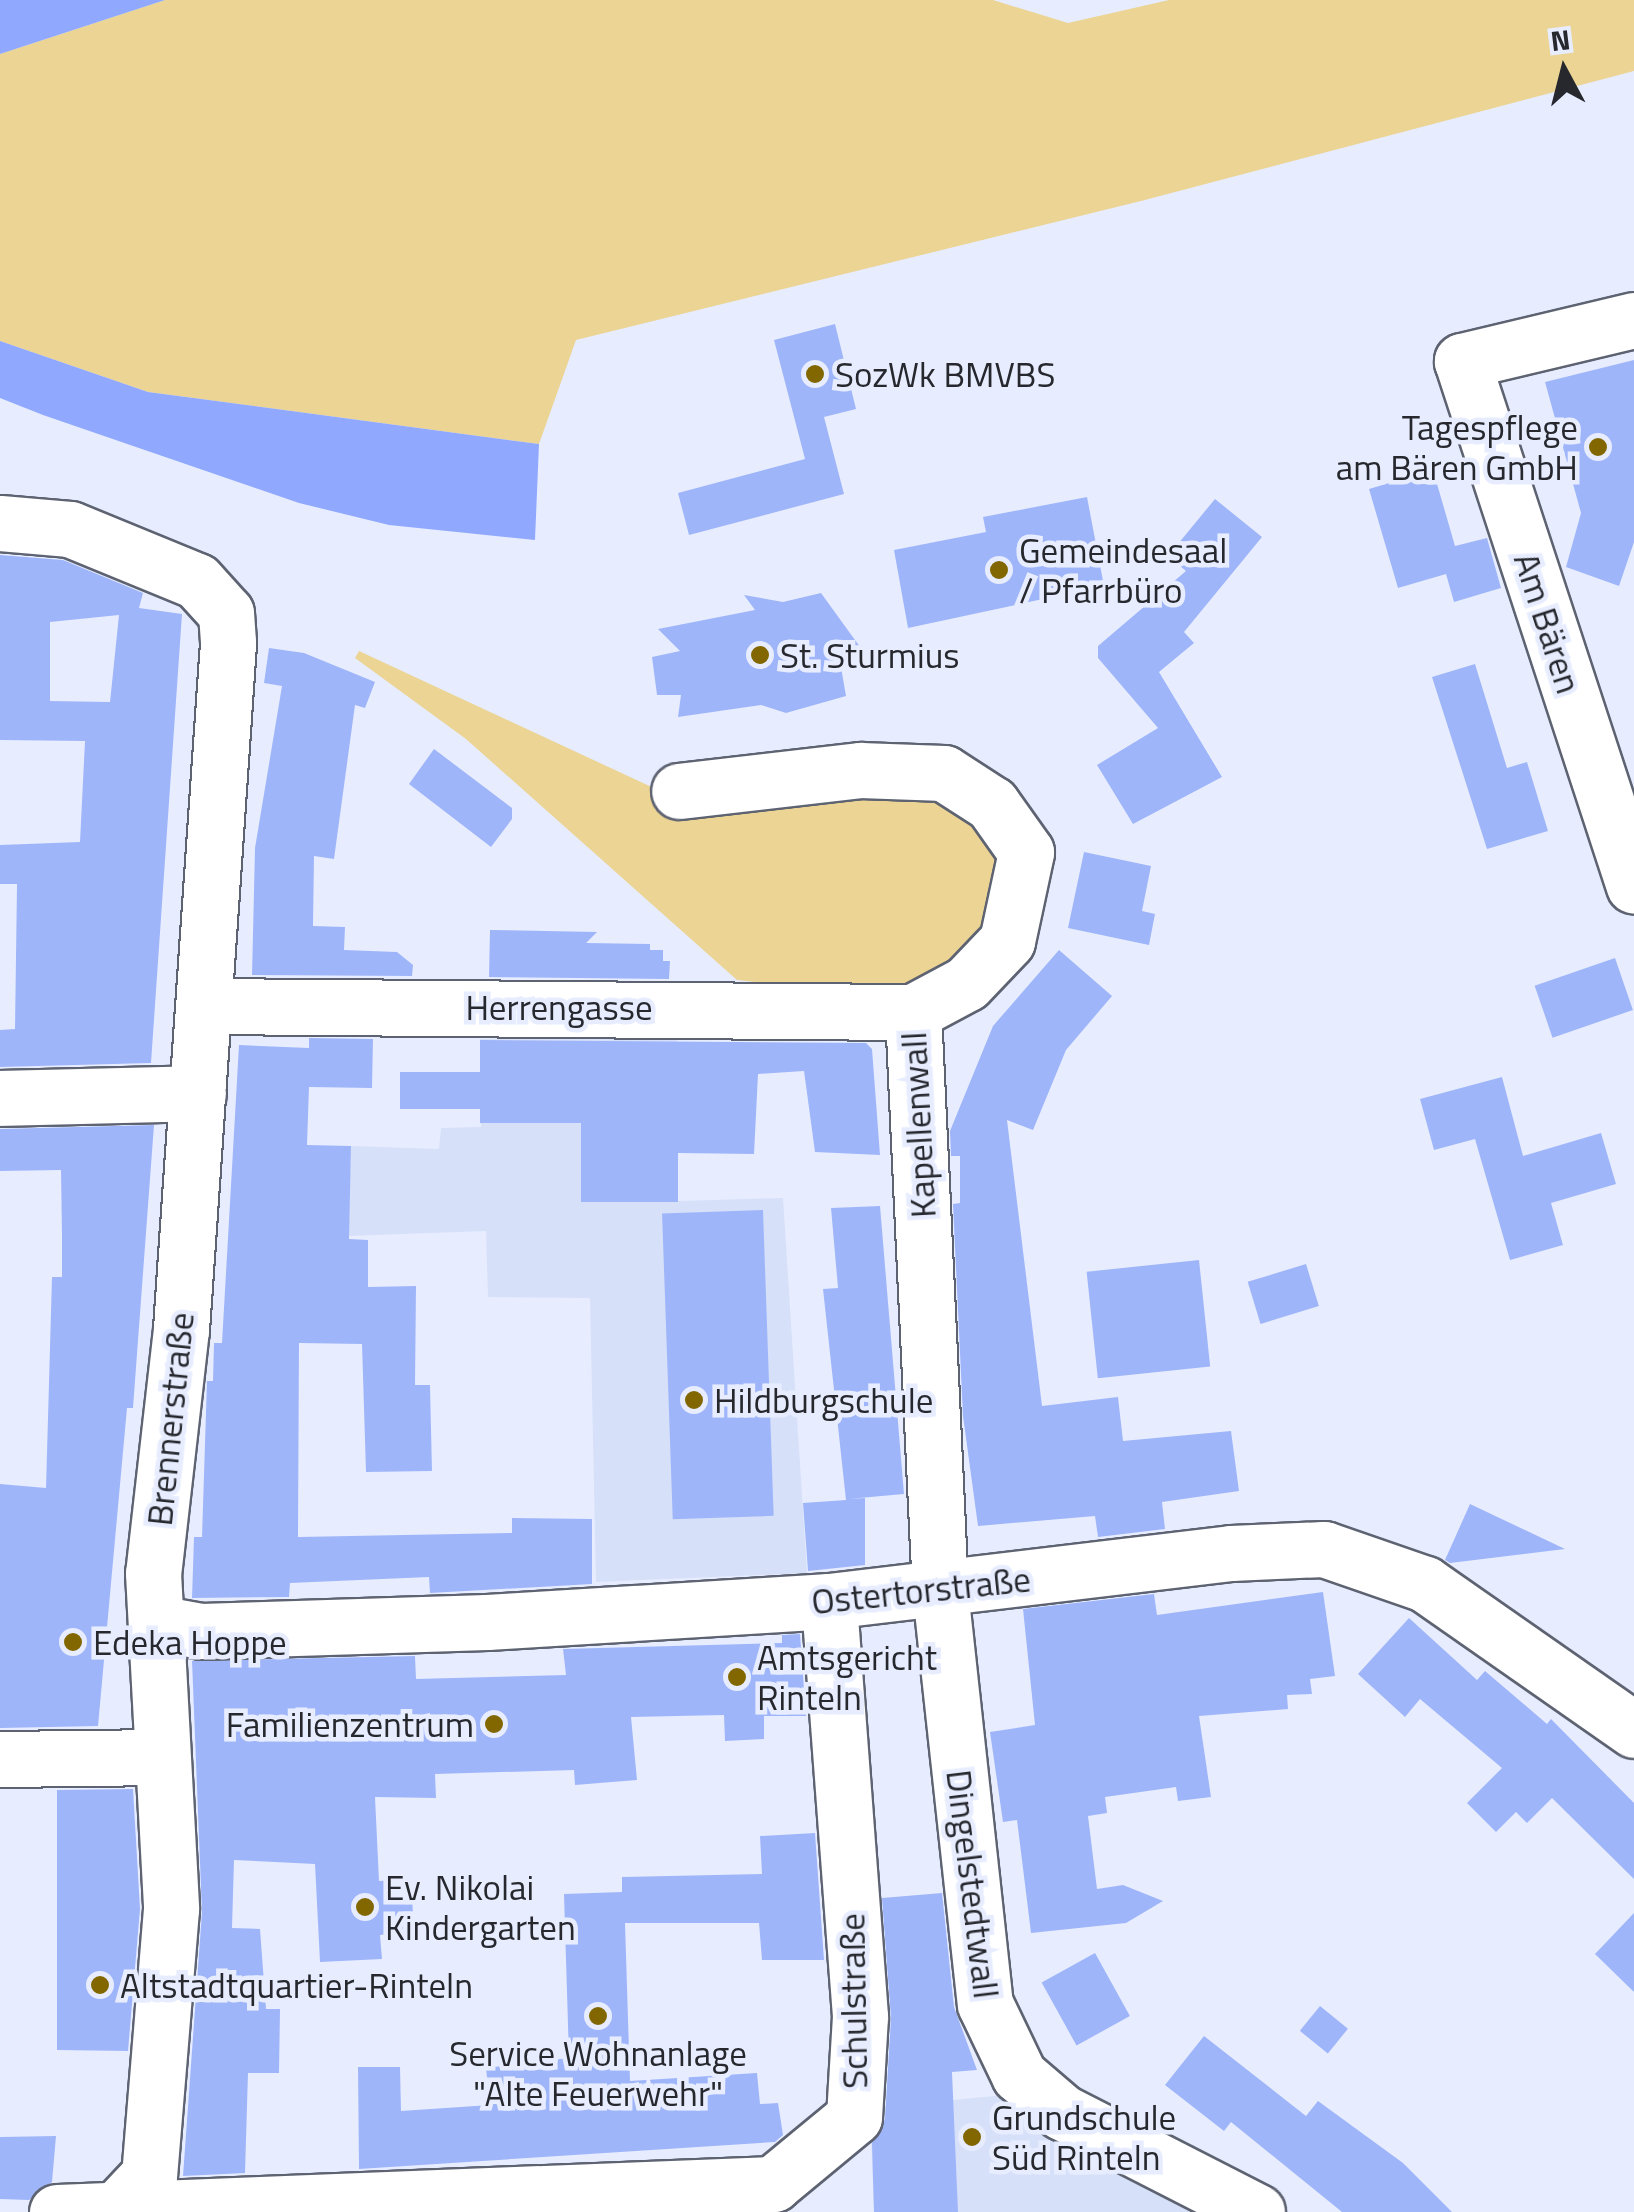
<!DOCTYPE html>
<html>
<head>
<meta charset="utf-8">
<style>
  body { margin:0 }
  #map { position:relative; width:1634px; height:2212px; overflow:hidden; background:#e7edff; font-family:"Titillium Web",sans-serif }
  div>[style] { position:absolute }
  [style*='--x'] { left:calc(var(--x)*1px); top:calc(var(--y)*1px); width:calc(var(--w)*1px); rotate:calc(var(--a)*1deg) }
  .built>* { inset:0; background:#d7e0f9 }
  .green>* { inset:0; background:#ebd494 }
  .water>* { inset:0; background:#90a9fe }
  .building>* { inset:0; background:#9fb5f9; transform-origin:0 0 }
  .roads { filter:drop-shadow(2px 0 #5e6372) drop-shadow(-2px 0 #5e6372) drop-shadow(0 2px #5e6372) drop-shadow(0 -2px #5e6372) }
  .minor>* { height:55px; margin:-27.5px; padding:0 27.5px; transform-origin:27.5px; border-radius:27.5px; background:#fff }
  .dots>* { width:28px; height:28px; translate:-50% -50%; box-sizing:border-box; border:5px solid #e7edff; border-radius:50% }
  span { translate:-50% -50%; white-space:nowrap; text-align:center; line-height:1.15; -webkit-text-stroke:9px #e7edff; paint-order:stroke }
  .poi-label { font-size:35px; color:#26282e }
  .left { translate:0 -50%; text-align:left }
  .right { translate:-100% -50%; text-align:right }
  .street-label { font-size:35px; color:#26282e }
  .north { position:absolute; left:1514px; top:20px; width:100px; height:100px; -webkit-text-stroke:8px #e7edff; paint-order:stroke; rotate:353deg; font-size:28px; font-weight:700; line-height:40px; text-align:center; color:#26282e }
  .north::after { content:''; display:block; margin:auto; width:35px; height:45px; background:#26282e; clip-path:polygon(50% 0,100% 100%,50% 72%,0 100%) }
</style>
</head>
<body>
<div id="map">
  <div class="built">
    <i style="clip-path:polygon(677px 1038px,678px 1201px,783px 1198px,807px 1573px,596px 1582px,590px 1298px,488px 1297px,486px 1231px,348px 1236px,351px 1146px,439px 1149px,441px 1128px,481px 1127px,480px 1039px)"></i>
    <i style="clip-path:polygon(1015px 2094px,1225px 2212px,874px 2212px,870px 2108px)"></i>
  </div>
  <div class="green">
    <i style="clip-path:polygon(165px 0,993px 0,1068px 23px,1169px 0,1634px 0,1634px 71px,1141px 201px,576px 340px,539px 444px,148px 392px,0 341px,0 54px)"></i>
    <i style="clip-path:polygon(359px 651px,671px 796px,943px 782px,1012px 877px,989px 935px,932px 986px,838px 991px,737px 980px,466px 739px,355px 658px)"></i>
  </div>
  <div class="water">
    <i style="clip-path:polygon(0 0,165px 0,0 54px)"></i>
    <i style="clip-path:polygon(0 341px,148px 392px,539px 444px,535px 540px,389px 525px,299px 503px,43px 415px,0 398px)"></i>
  </div>
  <div class="building">
    <i style="clip-path:polygon(835px 324px,856px 409px,824px 417px,844px 494px,689px 535px,678px 493px,805px 459px,774px 340px)"></i>
    <i style="clip-path:polygon(1634px 360px,1634px 542px,1619px 586px,1566px 567px,1581px 513px,1545px 382px)"></i>
    <i style="clip-path:polygon(1433px 470px,1455px 546px,1487px 538px,1501px 588px,1454px 602px,1446px 574px,1398px 588px,1369px 489px)"></i>
    <i style="clip-path:polygon(1087px 497px,1104px 586px,908px 628px,894px 550px,986px 532px,983px 517px)"></i>
    <i style="clip-path:polygon(1215px 499px,1262px 537px,1184px 632px,1194px 643px,1159px 672px,1222px 777px,1133px 824px,1097px 765px,1158px 728px,1098px 658px,1098px 646px,1186px 571px,1168px 556px)"></i>
    <i style="clip-path:polygon(evenodd,0 555px,63px 560px,143px 593px,139px 608px,182px 614px,151px 1063px,0 1067px,0 1030px,15px 1029px,17px 884px,0 884px,0 845px,80px 842px,85px 741px,0 740px,0 555px,119px 615px,110px 702px,50px 701px,50px 622px,119px 615px)"></i>
    <i style="clip-path:polygon(821px 593px,868px 658px,838px 650px,846px 696px,786px 713px,761px 705px,678px 717px,681px 695px,657px 695px,652px 657px,680px 651px,658px 629px,755px 610px,744px 595px,783px 602px)"></i>
    <i style="clip-path:polygon(269px 648px,304px 653px,375px 682px,365px 708px,355px 705px,334px 859px,314px 856px,313px 926px,345px 927px,344px 950px,397px 952px,413px 965px,412px 976px,252px 975px,255px 848px,282px 686px,264px 683px)"></i>
    <i style="clip-path:polygon(1475px 664px,1507px 768px,1527px 762px,1548px 831px,1487px 849px,1432px 677px)"></i>
    <i style="clip-path:polygon(434px 749px,512px 808px,512px 819px,491px 847px,409px 784px)"></i>
    <i style="clip-path:polygon(1084px 852px,1151px 866px,1142px 911px,1155px 914px,1149px 945px,1068px 928px)"></i>
    <i style="clip-path:polygon(490px 930px,597px 932px,586px 943px,650px 944px,650px 950px,663px 950px,663px 961px,670px 961px,669px 979px,489px 977px)"></i>
    <i style="clip-path:polygon(1059px 950px,1112px 996px,1066px 1050px,1033px 1130px,1007px 1120px,1042px 1406px,1118px 1397px,1123px 1441px,1231px 1431px,1239px 1491px,1162px 1502px,1165px 1529px,1098px 1537px,1095px 1516px,978px 1526px,963px 1416px,953px 1204px,960px 1203px,960px 1156px,951px 1156px,950px 1131px,993px 1026px)"></i>
    <i style="left:1615px;top:958px;width:55px;height:85px;rotate:71deg"></i>
    <i style="clip-path:polygon(309px 1038px,373px 1039px,372px 1088px,309px 1087px,307px 1145px,351px 1146px,349px 1239px,368px 1240px,368px 1287px,416px 1286px,415px 1385px,430px 1385px,432px 1471px,366px 1472px,362px 1344px,299px 1343px,298px 1537px,512px 1533px,512px 1518px,592px 1519px,592px 1584px,430px 1593px,429px 1577px,290px 1583px,289px 1597px,192px 1598px,194px 1537px,202px 1537px,207px 1381px,213px 1381px,214px 1343px,222px 1343px,239px 1045px,309px 1048px)"></i>
    <i style="clip-path:polygon(480px 1040px,866px 1043px,872px 1049px,880px 1155px,815px 1152px,804px 1071px,758px 1074px,754px 1154px,678px 1153px,678px 1202px,581px 1202px,581px 1123px,480px 1123px,480px 1109px,400px 1109px,400px 1072px,480px 1072px)"></i>
    <i style="clip-path:polygon(1502px 1077px,1523px 1156px,1601px 1133px,1616px 1184px,1551px 1203px,1563px 1245px,1510px 1260px,1475px 1139px,1434px 1150px,1420px 1099px)"></i>
    <i style="clip-path:polygon(154px 1125px,133px 1408px,127px 1408px,98px 1726px,0 1728px,0 1484px,46px 1488px,52px 1277px,62px 1277px,62px 1236px,61px 1170px,0 1171px,0 1129px)"></i>
    <i style="clip-path:polygon(880px 1206px,904px 1494px,848px 1499px,865px 1498px,865px 1565px,808px 1571px,803px 1503px,846px 1500px,823px 1289px,838px 1288px,831px 1208px)"></i>
    <i style="left:763px;top:1210px;width:306px;height:101px;rotate:88deg"></i>
    <i style="left:1199px;top:1260px;width:107px;height:113px;rotate:84deg"></i>
    <i style="left:1306px;top:1264px;width:44px;height:61px;rotate:73deg"></i>
    <i style="clip-path:polygon(1470px 1504px,1565px 1549px,1450px 1563px,1445px 1560px)"></i>
    <i style="clip-path:polygon(1323px 1592px,1335px 1676px,1310px 1679px,1312px 1694px,1287px 1695px,1288px 1709px,1199px 1716px,1211px 1797px,1178px 1801px,1176px 1787px,1105px 1797px,1107px 1813px,1088px 1816px,1097px 1889px,1123px 1885px,1163px 1901px,1126px 1923px,1031px 1933px,1017px 1820px,1003px 1822px,990px 1732px,1035px 1725px,1023px 1609px,1154px 1594px,1157px 1615px)"></i>
    <i style="clip-path:polygon(1409px 1618px,1477px 1680px,1485px 1671px,1547px 1724px,1551px 1719px,1634px 1803px,1634px 1879px,1552px 1798px,1527px 1823px,1516px 1812px,1496px 1832px,1467px 1803px,1502px 1768px,1420px 1699px,1405px 1717px,1358px 1674px)"></i>
    <i style="clip-path:polygon(800px 1634px,806px 1716px,764px 1716px,764px 1739px,725px 1741px,724px 1715px,631px 1717px,637px 1780px,575px 1785px,574px 1770px,435px 1774px,436px 1798px,375px 1797px,379px 1881px,411px 1879px,414px 1932px,380px 1935px,382px 1959px,320px 1962px,315px 1864px,234px 1860px,232px 1928px,260px 1929px,266px 2009px,280px 2009px,279px 2073px,248px 2073px,245px 2173px,183px 2176px,202px 1912px,192px 1661px,415px 1656px,416px 1679px,566px 1675px,563px 1649px,782px 1643px,782px 1635px)"></i>
    <i style="clip-path:polygon(133px 1789px,140px 1909px,128px 2051px,57px 2050px,57px 1790px)"></i>
    <i style="clip-path:polygon(815px 1833px,824px 1960px,762px 1960px,759px 1923px,625px 1923px,630px 2081px,757px 2073px,760px 2104px,778px 2103px,783px 2135px,775px 2142px,359px 2169px,358px 2067px,400px 2067px,401px 2111px,490px 2105px,486px 2068px,569px 2058px,564px 1894px,622px 1892px,622px 1877px,762px 1874px,760px 1836px)"></i>
    <i style="clip-path:polygon(942px 1893px,954px 2007px,977px 2070px,952px 2072px,958px 2212px,874px 2212px,872px 2143px,885px 2119px,891px 2018px,882px 1898px)"></i>
    <i style="clip-path:polygon(1634px 1913px,1634px 1992px,1595px 1954px)"></i>
    <i style="left:1095px;top:1953px;width:72px;height:61px;rotate:61deg"></i>
    <i style="left:1320px;top:2006px;width:36px;height:32px;rotate:39deg"></i>
    <i style="clip-path:polygon(1204px 2036px,1306px 2116px,1318px 2101px,1403px 2163px,1452px 2212px,1342px 2212px,1231px 2122px,1224px 2131px,1165px 2085px)"></i>
    <i style="clip-path:polygon(56px 2136px,52px 2182px,29px 2200px,0 2199px,0 2137px)"></i>
  </div>
  <div class="roads">
    <div class="minor">
      <i style="--x:1634;--y:320;--w:177;--a:166.6"></i>
      <i style="--x:1462;--y:361;--w:552;--a:71.86"></i>
      <i style="--x:0;--y:523;--w:70;--a:4.9"></i>
      <i style="--x:70;--y:529;--w:137;--a:22.3"></i>
      <i style="--x:197;--y:581;--w:43;--a:47.8"></i>
      <i style="--x:226;--y:613;--w:30;--a:86"></i>
      <i style="--x:228;--y:643;--w:688;--a:93.92"></i>
      <i style="--x:181;--y:1329;--w:246;--a:96.5"></i>
      <i style="--x:153;--y:1573;--w:336;--a:86.9"></i>
      <i style="--x:171;--y:1909;--w:267;--a:94.7"></i>
      <i style="--x:149;--y:2175;--w:50;--a:133.4"></i>
      <i style="--x:205;--y:1006;--w:708;--a:0.49"></i>
      <i style="--x:913;--y:1012;--w:61;--a:-28.2"></i>
      <i style="--x:967;--y:983;--w:58;--a:-46.4"></i>
      <i style="--x:1007;--y:941;--w:91;--a:-77.9"></i>
      <i style="--x:1026;--y:852;--w:59;--a:-125.3"></i>
      <i style="--x:992;--y:804;--w:57;--a:-147.1"></i>
      <i style="--x:944;--y:773;--w:84;--a:-178"></i>
      <i style="--x:860;--y:770;--w:182;--a:173.4"></i>
      <i style="--x:913;--y:1012;--w:580;--a:87.33"></i>
      <i style="--x:940;--y:1591;--w:415;--a:83.8"></i>
      <i style="--x:985;--y:2004;--w:79;--a:64.4"></i>
      <i style="--x:1019;--y:2075;--w:57;--a:40.7"></i>
      <i style="--x:1062;--y:2112;--w:219;--a:27.1"></i>
      <i style="--x:0;--y:1098;--w:198;--a:-1.4"></i>
      <i style="--x:157;--y:1623;--w:45;--a:10.3"></i>
      <i style="--x:201;--y:1631;--w:286;--a:-1.8"></i>
      <i style="--x:487;--y:1622;--w:343;--a:-3.5"></i>
      <i style="--x:829;--y:1601;--w:405;--a:-6.8"></i>
      <i style="--x:1231;--y:1553;--w:93;--a:-2.5"></i>
      <i style="--x:1324;--y:1549;--w:107;--a:19.1"></i>
      <i style="--x:1425;--y:1584;--w:255;--a:34.9"></i>
      <i style="--x:0;--y:1759;--w:159;--a:-0.7"></i>
      <i style="--x:57;--y:2212;--w:717;--a:-2.24"></i>
      <i style="--x:773;--y:2184;--w:105;--a:-39.6"></i>
      <i style="--x:854;--y:2117;--w:101;--a:-86.6"></i>
      <i style="--x:860;--y:2016;--w:416;--a:-94.3"></i>
    </div>
  </div>
  <div class="dots">
    <i style="left:815px;top:374px;background:#826700"></i>
    <i style="left:1598px;top:447px;background:#826700"></i>
    <i style="left:999px;top:570px;background:#826700"></i>
    <i style="left:760px;top:655px;background:#826700"></i>
    <i style="left:694px;top:1400px;background:#826700"></i>
    <i style="left:73px;top:1642px;background:#826700"></i>
    <i style="left:737px;top:1677px;background:#826700"></i>
    <i style="left:494px;top:1724px;background:#826700"></i>
    <i style="left:365px;top:1907px;background:#826700"></i>
    <i style="left:100px;top:1985px;background:#826700"></i>
    <i style="left:598px;top:2016px;background:#826700"></i>
    <i style="left:972px;top:2137px;background:#826700"></i>
  </div>
  <div class="poi-label">
    <span class="left" style="left:835px;top:374px">SozWk BMVBS</span>
    <span class="right" style="left:1578px;top:447px">Tagespflege<br>am Bären GmbH</span>
    <span class="left" style="left:1019px;top:570px">Gemeindesaal<br>/ Pfarrbüro</span>
    <span class="left" style="left:780px;top:655px">St. Sturmius</span>
    <span class="left" style="left:714px;top:1400px">Hildburgschule</span>
    <span class="left" style="left:93px;top:1642px">Edeka Hoppe</span>
    <span class="left" style="left:757px;top:1677px">Amtsgericht<br>Rinteln</span>
    <span class="right" style="left:474px;top:1724px">Familienzentrum</span>
    <span class="left" style="left:385px;top:1907px">Ev. Nikolai<br>Kindergarten</span>
    <span class="left" style="left:120px;top:1985px">Altstadtquartier-Rinteln</span>
    <span style="left:598px;top:2073px">Service Wohnanlage<br>"Alte Feuerwehr"</span>
    <span class="left" style="left:992px;top:2137px">Grundschule<br>Süd Rinteln</span>
  </div>
  <div class="street-label">
    <span style="left:1548px;top:623px;rotate:72deg">Am Bären</span>
    <span style="left:559px;top:1007px">Herrengasse</span>
    <span style="left:918px;top:1125px;rotate:-93deg">Kapellenwall</span>
    <span style="left:170px;top:1419px;rotate:-84deg">Brennerstraße</span>
    <span style="left:921px;top:1590px;rotate:-6deg">Ostertorstraße</span>
    <span style="left:973px;top:1884px;rotate:83deg">Dingelstedtwall</span>
    <span style="left:853px;top:2001px;rotate:-91deg">Schulstraße</span>
  </div>
  <div class="north">N</div>
</div>
</body>
</html>
